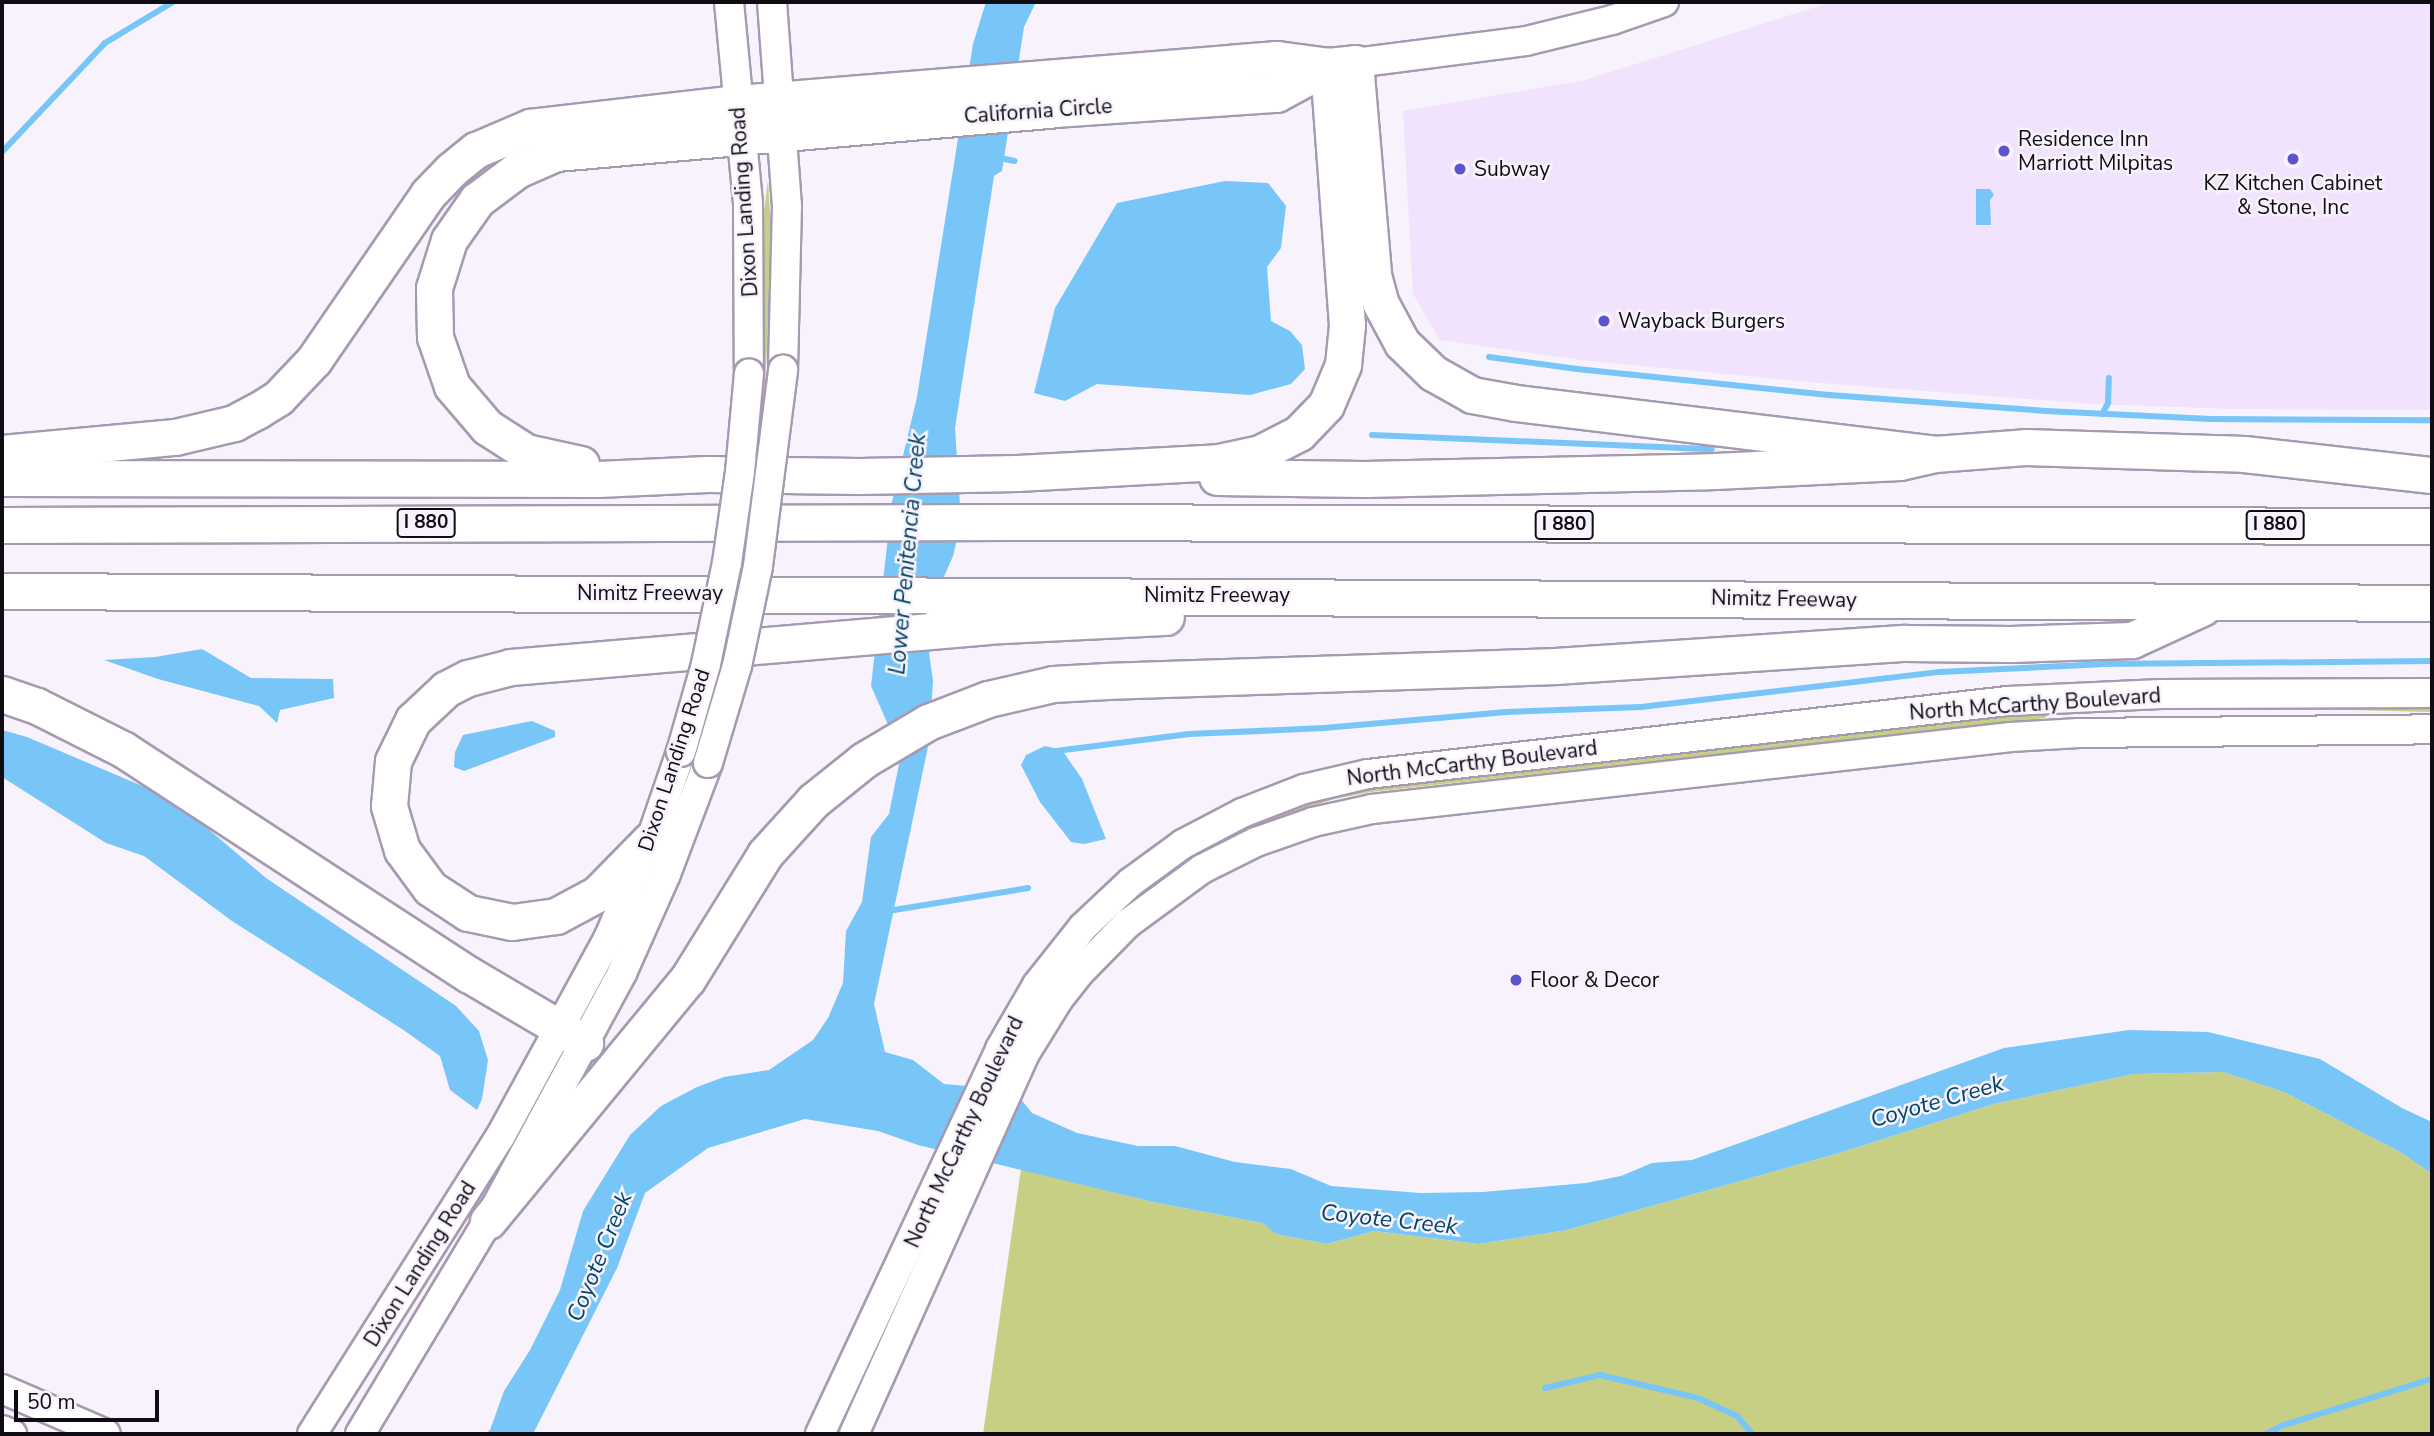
<!DOCTYPE html>
<html>
<head>
<meta charset="utf-8">
<style>
  body { margin:0 }
  #map { position:relative; width:2434px; height:1436px; overflow:hidden; background:#f7f2fc; font-family:"Nunito Sans",sans-serif }
  div>[style] { position:absolute }
  [style*='--x'] { left:calc(var(--x)*1px); top:calc(var(--y)*1px); width:calc(var(--w)*1px); rotate:calc(var(--a)*1deg) }
  .built>* { inset:0; background:#f1e3fd }
  .green>* { inset:0; background:#c7cf85 }
  .water>* { inset:0; background:#78c6f7 }
  .stream>* { height:6px; margin:-3px; padding:0 3px; transform-origin:3px; border-radius:3px; background:#78c6f7 }
  .roads { filter:drop-shadow(2px 0 #a69ab1) drop-shadow(-2px 0 #a69ab1) drop-shadow(0 2px #a69ab1) drop-shadow(0 -2px #a69ab1) }
  .secondary>* { height:28px; margin:-14px; padding:0 14px; transform-origin:14px; border-radius:14px; background:#fff }
  .highway>* { height:35px; margin:-17.5px; padding:0 17.5px; transform-origin:17.5px; border-radius:17.5px; background:#fff }
  .bridges { filter:drop-shadow(2px 0 #a69ab1) drop-shadow(-2px 0 #a69ab1) drop-shadow(0 2px #a69ab1) drop-shadow(0 -2px #a69ab1) }
  .secondary-bridge>* { height:28px; margin:-14px; padding:0 14px; transform-origin:14px; border-radius:14px; background:#fff }
  .dots>* { width:19px; height:19px; translate:-50% -50%; box-sizing:border-box; border:4px solid #f7f2fc; border-radius:50% }
  span { translate:-50% -50%; white-space:nowrap; text-align:center; line-height:1.15; -webkit-text-stroke:5px #f7f2fc; paint-order:stroke }
  .shield-label span { padding:2px 5px; background:#f7f2fc; border:2px solid; border-radius:5px; -webkit-text-stroke-width:0 }
  .shield-label { font-size:19px; color:#100c14; font-weight:700 }
  .street-label { font-size:21px; color:#100c14 }
  .poi-label { font-size:21px; color:#100c14 }
  .left { translate:0 -50%; text-align:left }
  .water-label { font-size:23px; color:#014464; font-style:italic }
  .frame { position:absolute; inset:0; border:4px solid #100c14; pointer-events:none }
  .scale { position:absolute; left:14px; top:1390px; width:145px; height:32px; box-sizing:border-box; border:4px solid #100c14; border-top:0; padding-left:9px; font-size:21px; line-height:24px; white-space:nowrap; color:#100c14; -webkit-text-stroke:5px #f7f2fc; paint-order:stroke }
</style>
</head>
<body>
<div id="map">
  <div class="built">
    <i style="clip-path:polygon(1832px 2px,2432px 2px,2432px 410px,2232px 409px,2092px 404px,1808px 382px,1581px 360px,1440px 340px,1413px 294px,1403px 111px,1585px 80px)"></i>
  </div>
  <div class="green">
    <i style="clip-path:polygon(768px 180px,772px 246px,764px 409px,758px 476px,740px 589px,717px 689px,691px 778px,674px 820px,718px 679px,748px 536px,764px 391px,764px 211px)"></i>
    <i style="clip-path:polygon(2432px 700px,2432px 712px,2308px 709px,2307px 702px)"></i>
    <i style="clip-path:polygon(2044px 705px,2046px 718px,1371px 792px,1334px 799px,1250px 826px,1191px 858px,1142px 891px,1075px 956px,1049px 990px,1017px 1041px,938px 1213px,936px 1209px,1016px 1036px,1075px 949px,1116px 905px,1156px 872px,1199px 843px,1250px 817px,1310px 794px,1373px 780px)"></i>
    <i style="clip-path:polygon(2223px 1072px,2284px 1092px,2400px 1152px,2432px 1174px,2432px 1434px,983px 1434px,1021px 1169px,1153px 1202px,1262px 1223px,1277px 1234px,1327px 1244px,1374px 1231px,1479px 1244px,1567px 1230px,1839px 1153px,1994px 1104px,2134px 1074px)"></i>
  </div>
  <div class="water">
    <i style="clip-path:polygon(986px 2px,1036px 2px,1024px 27px,1002px 171px,994px 176px,955px 428px,961px 522px,953px 556px,936px 595px,928px 645px,933px 681px,929px 742px,874px 1004px,885px 1052px,913px 1060px,944px 1084px,1002px 1089px,1020px 1098px,1032px 1113px,1077px 1133px,1138px 1146px,1175px 1146px,1235px 1162px,1291px 1169px,1331px 1186px,1420px 1193px,1483px 1192px,1586px 1183px,1621px 1176px,1652px 1163px,1692px 1160px,2004px 1048px,2129px 1030px,2208px 1032px,2320px 1059px,2402px 1108px,2432px 1122px,2432px 1174px,2400px 1152px,2284px 1092px,2223px 1072px,2134px 1074px,1994px 1104px,1839px 1153px,1567px 1230px,1479px 1244px,1374px 1231px,1327px 1244px,1276px 1234px,1262px 1223px,1153px 1202px,918px 1145px,878px 1131px,805px 1119px,708px 1148px,645px 1193px,617px 1268px,533px 1434px,485px 1434px,490px 1430px,504px 1391px,530px 1350px,560px 1290px,583px 1211px,630px 1135px,661px 1106px,697px 1087px,724px 1077px,769px 1070px,813px 1040px,828px 1018px,843px 983px,846px 931px,862px 902px,871px 837px,889px 814px,901px 754px,871px 686px,892px 502px,917px 397px,973px 44px)"></i>
    <i style="clip-path:polygon(1225px 181px,1268px 183px,1286px 206px,1281px 248px,1267px 267px,1271px 321px,1290px 331px,1302px 345px,1305px 369px,1291px 384px,1250px 395px,1097px 384px,1065px 401px,1034px 393px,1055px 308px,1117px 203px)"></i>
    <i style="clip-path:polygon(1976px 189px,1990px 189px,1994px 195px,1990px 200px,1991px 225px,1976px 225px)"></i>
    <i style="clip-path:polygon(202px 649px,251px 678px,333px 679px,334px 698px,280px 710px,277px 723px,259px 706px,158px 679px,104px 660px,155px 657px)"></i>
    <i style="clip-path:polygon(532px 721px,555px 731px,555px 737px,464px 771px,454px 767px,455px 752px,463px 735px)"></i>
    <i style="clip-path:polygon(2px 730px,27px 737px,147px 788px,207px 828px,266px 878px,456px 1006px,479px 1031px,488px 1060px,482px 1099px,477px 1110px,450px 1090px,440px 1056px,402px 1029px,232px 921px,144px 856px,106px 843px,2px 777px)"></i>
    <i style="clip-path:polygon(1045px 746px,1062px 750px,1082px 779px,1106px 839px,1084px 844px,1071px 842px,1040px 802px,1021px 765px,1026px 755px)"></i>
  </div>
  <div class="stream">
    <i style="--x:2;--y:152;--w:150;--a:-46.6"></i>
    <i style="--x:105;--y:43;--w:79;--a:-31.1"></i>
    <i style="--x:996;--y:157;--w:19;--a:12"></i>
    <i style="--x:1489;--y:357;--w:89;--a:7.8"></i>
    <i style="--x:1577;--y:369;--w:253;--a:5.9"></i>
    <i style="--x:1829;--y:395;--w:218;--a:4.2"></i>
    <i style="--x:2046;--y:411;--w:165;--a:2.8"></i>
    <i style="--x:2211;--y:419;--w:221;--a:0.3"></i>
    <i style="--x:2102;--y:414;--w:13;--a:-61"></i>
    <i style="--x:2108;--y:403;--w:25;--a:-88"></i>
    <i style="--x:1372;--y:435;--w:340;--a:2.4"></i>
    <i style="--x:1056;--y:751;--w:134;--a:-7.3"></i>
    <i style="--x:1189;--y:734;--w:135;--a:-2.5"></i>
    <i style="--x:1324;--y:728;--w:183;--a:-5"></i>
    <i style="--x:1506;--y:712;--w:135;--a:-2.1"></i>
    <i style="--x:1641;--y:707;--w:301;--a:-6.7"></i>
    <i style="--x:1940;--y:672;--w:161;--a:-2.8"></i>
    <i style="--x:2101;--y:664;--w:331;--a:-0.5"></i>
    <i style="--x:888;--y:911;--w:142;--a:-9.3"></i>
    <i style="--x:1545;--y:1388;--w:57;--a:-13.3"></i>
    <i style="--x:1600;--y:1375;--w:101;--a:13.2"></i>
    <i style="--x:1698;--y:1398;--w:43;--a:24.8"></i>
    <i style="--x:1737;--y:1416;--w:23;--a:50"></i>
    <i style="--x:2266;--y:1434;--w:20;--a:-27"></i>
    <i style="--x:2284;--y:1425;--w:155;--a:-17.3"></i>
  </div>
  <div class="roads">
    <div class="secondary">
      <i style="--x:729;--y:2;--w:202;--a:84.6"></i>
      <i style="--x:748;--y:203;--w:170;--a:89.7"></i>
      <i style="--x:772;--y:2;--w:204;--a:85.8"></i>
      <i style="--x:787;--y:205;--w:165;--a:91.4"></i>
      <i style="--x:1355;--y:63;--w:172;--a:-7.3"></i>
      <i style="--x:1526;--y:41;--w:89;--a:-13.7"></i>
      <i style="--x:1612;--y:20;--w:55;--a:-19.1"></i>
      <i style="--x:2;--y:1389;--w:113;--a:23.4"></i>
      <i style="--x:2;--y:1430;--w:11;--a:22"></i>
      <i style="--x:312;--y:1434;--w:352;--a:-57.7"></i>
      <i style="--x:500;--y:1137;--w:226;--a:-61.4"></i>
      <i style="--x:608;--y:939;--w:109;--a:-66.7"></i>
      <i style="--x:651;--y:839;--w:92;--a:-71"></i>
      <i style="--x:360;--y:1434;--w:249;--a:-59"></i>
      <i style="--x:488;--y:1221;--w:282;--a:-61.6"></i>
      <i style="--x:622;--y:973;--w:108;--a:-66"></i>
      <i style="--x:666;--y:874;--w:119;--a:-69.3"></i>
      <i style="--x:820;--y:1434;--w:425;--a:-64.9"></i>
      <i style="--x:1000;--y:1049;--w:74;--a:-60"></i>
      <i style="--x:1037;--y:985;--w:74;--a:-51.6"></i>
      <i style="--x:1083;--y:927;--w:66;--a:-43.2"></i>
      <i style="--x:1131;--y:882;--w:64;--a:-36.2"></i>
      <i style="--x:1183;--y:844;--w:67;--a:-27.7"></i>
      <i style="--x:1242;--y:813;--w:66;--a:-21.2"></i>
      <i style="--x:1304;--y:789;--w:66;--a:-13.2"></i>
      <i style="--x:1368;--y:774;--w:644;--a:-6.51"></i>
      <i style="--x:2008;--y:701;--w:153;--a:-2.6"></i>
      <i style="--x:2161;--y:694;--w:271;--a:-0.2"></i>
      <i style="--x:854;--y:1434;--w:419;--a:-65.8"></i>
      <i style="--x:1026;--y:1052;--w:61;--a:-58.4"></i>
      <i style="--x:1058;--y:1000;--w:37;--a:-52"></i>
      <i style="--x:1081;--y:971;--w:66;--a:-45.6"></i>
      <i style="--x:1127;--y:924;--w:93;--a:-36.3"></i>
      <i style="--x:1202;--y:869;--w:60;--a:-26.6"></i>
      <i style="--x:1256;--y:842;--w:60;--a:-19.3"></i>
      <i style="--x:1313;--y:822;--w:60;--a:-12.4"></i>
      <i style="--x:1372;--y:809;--w:643;--a:-6.43"></i>
      <i style="--x:2011;--y:737;--w:68;--a:-3.4"></i>
      <i style="--x:2079;--y:733;--w:353;--a:-0.6"></i>
    </div>
    <div class="highway">
      <i style="--x:2;--y:453;--w:174;--a:-5.3"></i>
      <i style="--x:175;--y:437;--w:61;--a:-13.3"></i>
      <i style="--x:234;--y:423;--w:26;--a:-28"></i>
      <i style="--x:257;--y:411;--w:25;--a:-32"></i>
      <i style="--x:278;--y:398;--w:52;--a:-46.5"></i>
      <i style="--x:314;--y:360;--w:201;--a:-55.5"></i>
      <i style="--x:428;--y:194;--w:33;--a:-46"></i>
      <i style="--x:451;--y:170;--w:32;--a:-39"></i>
      <i style="--x:476;--y:150;--w:59;--a:-23.1"></i>
      <i style="--x:530;--y:127;--w:209;--a:-6.6"></i>
      <i style="--x:738;--y:103;--w:541;--a:-4.67"></i>
      <i style="--x:1277;--y:59;--w:51;--a:7.8"></i>
      <i style="--x:1328;--y:66;--w:27;--a:-6"></i>
      <i style="--x:1355;--y:63;--w:213;--a:85.1"></i>
      <i style="--x:1373;--y:275;--w:30;--a:75"></i>
      <i style="--x:1381;--y:304;--w:44;--a:61.7"></i>
      <i style="--x:1402;--y:343;--w:43;--a:44.1"></i>
      <i style="--x:1433;--y:373;--w:45;--a:29.4"></i>
      <i style="--x:1472;--y:395;--w:45;--a:10.3"></i>
      <i style="--x:1516;--y:403;--w:422;--a:6.9"></i>
      <i style="--x:581;--y:464;--w:56;--a:-167.7"></i>
      <i style="--x:526;--y:452;--w:46;--a:-147.3"></i>
      <i style="--x:487;--y:427;--w:54;--a:-130.5"></i>
      <i style="--x:452;--y:386;--w:52;--a:-109.1"></i>
      <i style="--x:435;--y:337;--w:49;--a:-91.2"></i>
      <i style="--x:434;--y:288;--w:50;--a:-72.6"></i>
      <i style="--x:449;--y:240;--w:49;--a:-55"></i>
      <i style="--x:477;--y:200;--w:50;--a:-36.9"></i>
      <i style="--x:517;--y:170;--w:43;--a:-23.6"></i>
      <i style="--x:556;--y:153;--w:500;--a:-5"></i>
      <i style="--x:1054;--y:109;--w:223;--a:-3.9"></i>
      <i style="--x:1276;--y:94;--w:59;--a:-28.3"></i>
      <i style="--x:1217;--y:477;--w:147;--a:0.8"></i>
      <i style="--x:1364;--y:479;--w:351;--a:-1.3"></i>
      <i style="--x:1715;--y:471;--w:185;--a:-2.8"></i>
      <i style="--x:1900;--y:462;--w:36;--a:-13"></i>
      <i style="--x:1935;--y:454;--w:90;--a:-4.4"></i>
      <i style="--x:2025;--y:447;--w:219;--a:1.8"></i>
      <i style="--x:2244;--y:454;--w:189;--a:6.4"></i>
      <i style="--x:2;--y:478;--w:596;--a:0.1"></i>
      <i style="--x:598;--y:479;--w:109;--a:-2.6"></i>
      <i style="--x:707;--y:474;--w:152;--a:0.8"></i>
      <i style="--x:859;--y:476;--w:158;--a:-1.1"></i>
      <i style="--x:1017;--y:473;--w:201;--a:-3.1"></i>
      <i style="--x:1218;--y:462;--w:43;--a:-12.1"></i>
      <i style="--x:1260;--y:453;--w:44;--a:-27.1"></i>
      <i style="--x:1299;--y:433;--w:39;--a:-46"></i>
      <i style="--x:1326;--y:405;--w:43;--a:-67"></i>
      <i style="--x:1343;--y:365;--w:40;--a:-84.3"></i>
      <i style="--x:1347;--y:325;--w:260;--a:-94.2"></i>
      <i style="--x:2;--y:525;--w:1007;--a:-0.17"></i>
      <i style="--x:1009;--y:522;--w:1423;--a:0.16"></i>
      <i style="--x:2;--y:591;--w:2430;--a:0.28"></i>
      <i style="--x:2;--y:694;--w:37;--a:19"></i>
      <i style="--x:37;--y:706;--w:97;--a:26.8"></i>
      <i style="--x:124;--y:750;--w:411;--a:33.1"></i>
      <i style="--x:468;--y:974;--w:136;--a:30.5"></i>
      <i style="--x:651;--y:839;--w:77;--a:134.5"></i>
      <i style="--x:597;--y:894;--w:47;--a:151.8"></i>
      <i style="--x:556;--y:916;--w:44;--a:172.2"></i>
      <i style="--x:512;--y:922;--w:45;--a:-168.4"></i>
      <i style="--x:468;--y:913;--w:45;--a:-146.7"></i>
      <i style="--x:430;--y:888;--w:47;--a:-126.4"></i>
      <i style="--x:402;--y:850;--w:46;--a:-106.5"></i>
      <i style="--x:389;--y:806;--w:45;--a:-84.9"></i>
      <i style="--x:393;--y:761;--w:46;--a:-64"></i>
      <i style="--x:413;--y:720;--w:45;--a:-43.2"></i>
      <i style="--x:446;--y:689;--w:25;--a:-27"></i>
      <i style="--x:468;--y:678;--w:44;--a:-14.3"></i>
      <i style="--x:511;--y:667;--w:477;--a:-4.9"></i>
      <i style="--x:986;--y:626;--w:180;--a:-2.9"></i>
      <i style="--x:488;--y:1221;--w:313;--a:-50.5"></i>
      <i style="--x:687;--y:980;--w:148;--a:-58.2"></i>
      <i style="--x:765;--y:854;--w:72;--a:-47.8"></i>
      <i style="--x:813;--y:801;--w:65;--a:-38.8"></i>
      <i style="--x:864;--y:760;--w:74;--a:-30.7"></i>
      <i style="--x:928;--y:722;--w:64;--a:-21"></i>
      <i style="--x:988;--y:699;--w:67;--a:-13"></i>
      <i style="--x:1053;--y:684;--w:54;--a:-3.2"></i>
      <i style="--x:1107;--y:681;--w:448;--a:-1.9"></i>
      <i style="--x:1555;--y:666;--w:351;--a:-3.8"></i>
      <i style="--x:1905;--y:643;--w:106;--a:0.5"></i>
      <i style="--x:2011;--y:644;--w:121;--a:-1.9"></i>
      <i style="--x:2132;--y:640;--w:77;--a:-24.6"></i>
    </div>
  </div>
  <div class="bridges">
    <div class="secondary-bridge">
      <i style="--x:681;--y:752;--w:91;--a:-74.1"></i>
      <i style="--x:706;--y:664;--w:103;--a:-78.3"></i>
      <i style="--x:727;--y:563;--w:92;--a:-81.9"></i>
      <i style="--x:740;--y:472;--w:99;--a:-84.8"></i>
      <i style="--x:708;--y:763;--w:101;--a:-73.4"></i>
      <i style="--x:737;--y:666;--w:102;--a:-78.1"></i>
      <i style="--x:758;--y:566;--w:198;--a:-82.7"></i>
    </div>
  </div>
  <div class="dots">
    <i style="left:2004px;top:151px;background:#5b54cc"></i>
    <i style="left:2293px;top:159px;background:#5b54cc"></i>
    <i style="left:1460px;top:169px;background:#5b54cc"></i>
    <i style="left:1604px;top:321px;background:#5b54cc"></i>
    <i style="left:1516px;top:980px;background:#5b54cc"></i>
  </div>
  <div class="shield-label">
    <span style="left:426px;top:523px">I 880</span>
    <span style="left:1564px;top:525px">I 880</span>
    <span style="left:2275px;top:525px">I 880</span>
  </div>
  <div class="street-label">
    <span style="left:1038px;top:111px;rotate:-4deg">California Circle</span>
    <span style="left:744px;top:202px;rotate:-94deg">Dixon Landing Road</span>
    <span style="left:650px;top:593px">Nimitz Freeway</span>
    <span style="left:1217px;top:595px">Nimitz Freeway</span>
    <span style="left:1784px;top:599px;rotate:1deg">Nimitz Freeway</span>
    <span style="left:2035px;top:704px;rotate:-4deg">North McCarthy Boulevard</span>
    <span style="left:674px;top:760px;rotate:-72deg">Dixon Landing Road</span>
    <span style="left:1472px;top:763px;rotate:-7deg">North McCarthy Boulevard</span>
    <span style="left:964px;top:1132px;rotate:-65deg">North McCarthy Boulevard</span>
    <span style="left:420px;top:1264px;rotate:-58deg">Dixon Landing Road</span>
  </div>
  <div class="poi-label">
    <span class="left" style="left:2018px;top:151px">Residence Inn<br>Marriott Milpitas</span>
    <span class="left" style="left:1474px;top:169px">Subway</span>
    <span style="left:2293px;top:195px">KZ Kitchen Cabinet<br>&amp; Stone, Inc</span>
    <span class="left" style="left:1618px;top:321px">Wayback Burgers</span>
    <span class="left" style="left:1530px;top:980px">Floor &amp; Decor</span>
  </div>
  <div class="water-label">
    <span style="left:908px;top:554px;rotate:-85deg">Lower Penitencia Creek</span>
    <span style="left:1937px;top:1102px;rotate:-16deg">Coyote Creek</span>
    <span style="left:1389px;top:1220px;rotate:6deg">Coyote Creek</span>
    <span style="left:600px;top:1257px;rotate:-68deg">Coyote Creek</span>
  </div>
  <div class="frame"></div>
  <div class="scale">50 m</div>
</div>
</body>
</html>
